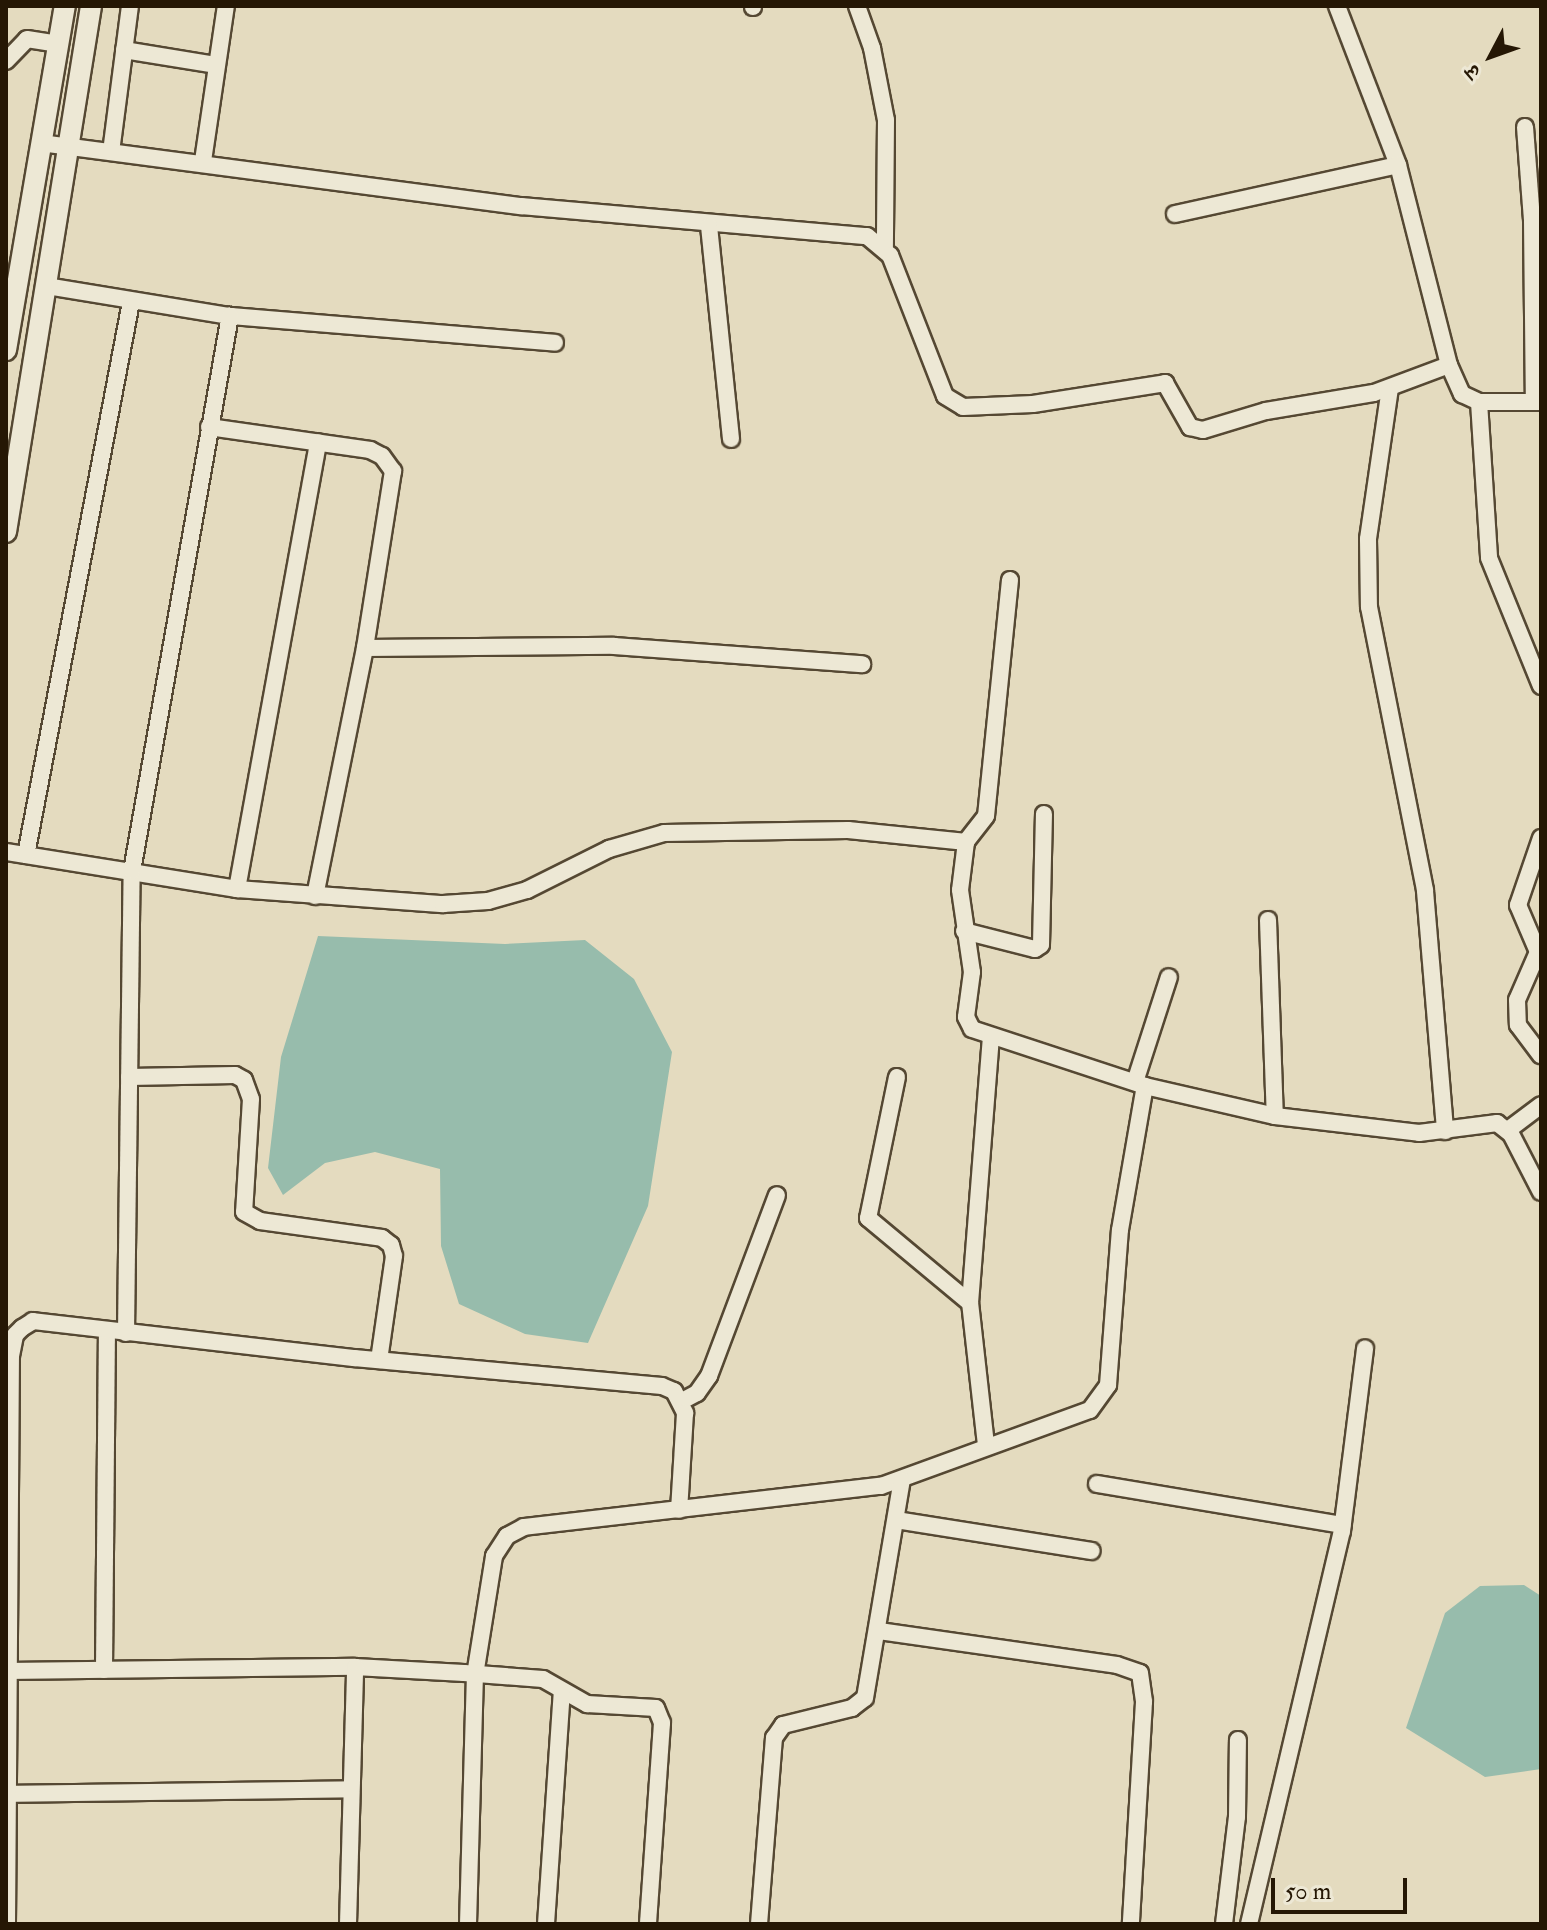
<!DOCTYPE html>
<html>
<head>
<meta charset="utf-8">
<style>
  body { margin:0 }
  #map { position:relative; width:1547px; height:1930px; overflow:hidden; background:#e4dbbf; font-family:"IM FELL Double Pica","Noto Serif Devanagari",serif }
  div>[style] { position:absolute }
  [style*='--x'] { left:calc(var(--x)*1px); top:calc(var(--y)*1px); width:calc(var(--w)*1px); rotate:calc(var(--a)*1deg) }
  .water>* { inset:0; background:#97bcac }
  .roads { filter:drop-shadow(2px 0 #554833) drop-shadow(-2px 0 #554833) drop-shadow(0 2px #554833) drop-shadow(0 -2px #554833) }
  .minor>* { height:16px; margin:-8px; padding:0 8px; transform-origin:8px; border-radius:8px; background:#ede8d5 }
  .tertiary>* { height:20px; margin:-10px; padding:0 10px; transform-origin:10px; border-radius:10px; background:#ede8d5 }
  span { translate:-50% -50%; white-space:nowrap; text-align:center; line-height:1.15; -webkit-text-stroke:6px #ede8d5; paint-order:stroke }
  .frame { position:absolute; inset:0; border:8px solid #251704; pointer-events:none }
  .north { position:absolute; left:1451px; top:16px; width:80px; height:80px; -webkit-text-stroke:6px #ede8d5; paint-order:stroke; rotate:229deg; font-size:22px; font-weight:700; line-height:32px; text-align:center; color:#251704 }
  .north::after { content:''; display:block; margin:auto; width:28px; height:36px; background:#251704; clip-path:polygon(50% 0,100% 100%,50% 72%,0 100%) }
  .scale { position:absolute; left:1271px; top:1878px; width:136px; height:36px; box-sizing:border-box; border:4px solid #251704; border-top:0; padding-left:10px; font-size:24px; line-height:28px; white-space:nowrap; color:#251704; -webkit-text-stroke:6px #ede8d5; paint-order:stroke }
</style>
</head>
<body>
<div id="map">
  <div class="water">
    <i style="clip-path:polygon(318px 936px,505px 944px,585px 940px,634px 979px,672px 1052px,648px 1206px,588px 1343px,525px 1334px,459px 1304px,441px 1246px,440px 1169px,375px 1152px,325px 1163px,283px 1195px,268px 1168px,281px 1057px)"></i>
    <i style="clip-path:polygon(1524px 1585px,1541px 1596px,1541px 1769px,1485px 1777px,1406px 1728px,1445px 1613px,1480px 1586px)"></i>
  </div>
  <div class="roads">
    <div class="minor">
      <i style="--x:857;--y:6;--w:45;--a:70.3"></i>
      <i style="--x:872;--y:48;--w:73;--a:79"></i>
      <i style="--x:886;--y:120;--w:127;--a:90.5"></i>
      <i style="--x:1337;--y:6;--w:170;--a:69"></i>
      <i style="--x:1398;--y:165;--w:206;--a:75.7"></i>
      <i style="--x:1449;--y:365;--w:32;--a:66"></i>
      <i style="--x:1462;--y:394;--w:19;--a:25"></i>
      <i style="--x:1479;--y:402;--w:62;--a:0"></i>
      <i style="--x:753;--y:7;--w:1;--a:-90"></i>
      <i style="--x:124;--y:50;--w:94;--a:9.2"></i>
      <i style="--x:6;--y:61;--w:30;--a:-46"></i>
      <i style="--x:27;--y:39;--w:32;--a:9"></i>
      <i style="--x:1525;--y:127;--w:94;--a:85.7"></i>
      <i style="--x:1532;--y:221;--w:180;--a:89.4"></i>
      <i style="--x:41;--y:143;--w:484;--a:7.5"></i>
      <i style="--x:521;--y:206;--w:347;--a:5"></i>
      <i style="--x:867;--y:236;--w:30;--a:40"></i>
      <i style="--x:890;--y:255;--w:151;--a:68.7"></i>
      <i style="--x:945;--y:396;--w:21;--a:31"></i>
      <i style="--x:963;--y:407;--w:70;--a:-2.5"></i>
      <i style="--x:1033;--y:404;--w:134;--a:-9"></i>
      <i style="--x:1165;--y:383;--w:51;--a:60.4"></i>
      <i style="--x:1190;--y:427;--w:13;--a:13"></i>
      <i style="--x:1203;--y:430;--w:66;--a:-16.8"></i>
      <i style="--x:1266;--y:411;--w:109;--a:-9.5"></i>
      <i style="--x:1374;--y:393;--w:80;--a:-20.5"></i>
      <i style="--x:111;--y:152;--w:147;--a:-82.6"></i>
      <i style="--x:203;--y:161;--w:157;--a:-81.6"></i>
      <i style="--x:1175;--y:214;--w:228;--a:-12.4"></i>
      <i style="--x:709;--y:226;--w:214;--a:84.1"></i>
      <i style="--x:46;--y:286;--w:186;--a:9.3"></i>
      <i style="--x:230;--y:316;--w:326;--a:4.7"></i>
      <i style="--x:1390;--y:388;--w:153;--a:98.3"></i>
      <i style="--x:1368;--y:539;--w:68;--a:89.2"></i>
      <i style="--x:1369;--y:607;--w:289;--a:78.8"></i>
      <i style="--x:1425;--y:891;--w:241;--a:85.2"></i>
      <i style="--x:1479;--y:402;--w:156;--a:86.3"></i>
      <i style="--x:1489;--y:558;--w:138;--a:67.9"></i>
      <i style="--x:209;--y:427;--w:163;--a:8.1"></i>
      <i style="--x:370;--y:450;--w:13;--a:27"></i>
      <i style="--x:382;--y:456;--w:19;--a:54"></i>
      <i style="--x:393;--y:471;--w:179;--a:99"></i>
      <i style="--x:365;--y:648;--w:253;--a:101.4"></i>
      <i style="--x:1010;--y:580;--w:237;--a:95.8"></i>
      <i style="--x:986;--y:816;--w:33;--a:128"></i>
      <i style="--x:966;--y:842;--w:48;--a:97.1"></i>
      <i style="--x:960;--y:890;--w:83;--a:81.7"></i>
      <i style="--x:972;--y:972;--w:45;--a:97.6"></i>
      <i style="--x:966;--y:1017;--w:13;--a:63"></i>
      <i style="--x:972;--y:1029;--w:182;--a:18.2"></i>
      <i style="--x:1145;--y:1086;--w:133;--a:13"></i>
      <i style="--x:1275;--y:1116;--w:145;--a:6.7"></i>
      <i style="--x:1419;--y:1133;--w:79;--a:-7.3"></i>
      <i style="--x:1497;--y:1123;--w:18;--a:38"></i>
      <i style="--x:1511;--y:1134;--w:65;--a:62.7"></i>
      <i style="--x:365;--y:648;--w:249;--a:-0.5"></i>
      <i style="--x:614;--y:646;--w:249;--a:4.2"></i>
      <i style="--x:1541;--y:838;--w:71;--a:108.9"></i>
      <i style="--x:1518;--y:905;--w:51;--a:66.9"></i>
      <i style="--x:1538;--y:952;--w:52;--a:113.6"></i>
      <i style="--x:1517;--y:1000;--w:25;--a:88"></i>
      <i style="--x:1518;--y:1025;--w:38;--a:53"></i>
      <i style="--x:6;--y:852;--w:234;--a:9.1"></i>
      <i style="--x:237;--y:889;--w:207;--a:4.2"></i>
      <i style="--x:443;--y:904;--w:45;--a:-3.8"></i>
      <i style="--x:488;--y:901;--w:41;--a:-15.8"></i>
      <i style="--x:527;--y:890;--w:92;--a:-26.6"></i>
      <i style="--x:609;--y:849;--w:57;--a:-16.2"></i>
      <i style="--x:664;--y:833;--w:184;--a:-0.9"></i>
      <i style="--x:848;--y:830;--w:119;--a:5.8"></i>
      <i style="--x:26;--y:855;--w:563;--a:-79.25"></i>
      <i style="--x:237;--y:889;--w:454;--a:-79.7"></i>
      <i style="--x:1268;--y:920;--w:196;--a:88"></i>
      <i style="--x:964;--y:931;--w:73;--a:14.2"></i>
      <i style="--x:1035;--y:949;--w:7;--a:-34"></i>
      <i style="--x:1041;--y:945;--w:131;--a:-88.7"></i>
      <i style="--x:129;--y:1077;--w:106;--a:-1.1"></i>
      <i style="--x:235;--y:1075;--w:10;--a:29"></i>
      <i style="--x:244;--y:1080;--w:20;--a:70"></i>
      <i style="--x:251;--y:1099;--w:113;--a:93.5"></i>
      <i style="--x:244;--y:1212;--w:18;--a:29"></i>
      <i style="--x:260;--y:1221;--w:123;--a:7.9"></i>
      <i style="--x:382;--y:1238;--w:11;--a:38"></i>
      <i style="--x:391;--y:1245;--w:11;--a:75"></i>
      <i style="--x:394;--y:1256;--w:105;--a:98.2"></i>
      <i style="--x:897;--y:1077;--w:144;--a:101.6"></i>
      <i style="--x:868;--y:1218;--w:133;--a:39.8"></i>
      <i style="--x:1135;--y:1082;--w:110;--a:-72.1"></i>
      <i style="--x:1508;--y:1130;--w:41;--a:-37.1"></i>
      <i style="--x:126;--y:1333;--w:462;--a:-89.3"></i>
      <i style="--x:132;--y:871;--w:564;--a:-79.99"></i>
      <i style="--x:682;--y:1401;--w:17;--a:-28"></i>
      <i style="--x:697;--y:1393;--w:21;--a:-55"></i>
      <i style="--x:709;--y:1376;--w:193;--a:-69.4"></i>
      <i style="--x:986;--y:1445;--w:143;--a:-96.4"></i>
      <i style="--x:970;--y:1303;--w:267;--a:-85.5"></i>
      <i style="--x:1097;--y:1484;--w:249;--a:9.5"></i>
      <i style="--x:896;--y:1520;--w:198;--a:9"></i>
      <i style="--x:879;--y:1631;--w:240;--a:8.1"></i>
      <i style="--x:1117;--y:1665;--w:24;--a:19"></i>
      <i style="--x:1140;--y:1673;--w:29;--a:82"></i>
      <i style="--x:1144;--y:1702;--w:222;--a:93.4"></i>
      <i style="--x:104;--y:1670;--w:339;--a:-89.5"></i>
      <i style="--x:6;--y:1671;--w:349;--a:-0.7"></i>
      <i style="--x:355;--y:1667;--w:109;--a:3.2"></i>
      <i style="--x:464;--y:1673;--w:79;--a:4.3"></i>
      <i style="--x:543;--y:1679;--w:51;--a:29.6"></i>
      <i style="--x:587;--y:1704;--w:69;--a:3.3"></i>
      <i style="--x:656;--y:1708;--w:16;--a:68"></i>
      <i style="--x:662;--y:1723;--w:201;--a:94"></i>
      <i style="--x:7;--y:1794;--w:341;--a:-0.8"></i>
      <i style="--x:7;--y:1924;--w:568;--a:-89.6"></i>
      <i style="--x:11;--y:1356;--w:21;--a:-79"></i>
      <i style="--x:15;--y:1335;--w:10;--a:-45"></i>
      <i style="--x:22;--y:1328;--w:13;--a:-32"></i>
      <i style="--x:33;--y:1321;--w:323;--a:6.6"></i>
      <i style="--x:354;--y:1358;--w:309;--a:5.2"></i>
      <i style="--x:662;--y:1386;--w:13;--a:23"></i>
      <i style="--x:674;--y:1391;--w:25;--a:63"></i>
      <i style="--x:685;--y:1413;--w:97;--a:93.5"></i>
      <i style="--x:348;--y:1924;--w:257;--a:-88.4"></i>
      <i style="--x:468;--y:1924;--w:249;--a:-88.4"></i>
      <i style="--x:475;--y:1675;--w:121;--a:-80.9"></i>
      <i style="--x:494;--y:1556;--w:24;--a:-57"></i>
      <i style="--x:507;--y:1536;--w:19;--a:-28"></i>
      <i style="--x:524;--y:1527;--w:359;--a:-6.6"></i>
      <i style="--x:881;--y:1486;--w:222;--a:-20"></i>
      <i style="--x:1090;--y:1410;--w:31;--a:-54"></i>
      <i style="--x:1108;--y:1385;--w:155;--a:-85.6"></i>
      <i style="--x:1120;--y:1230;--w:146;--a:-80.2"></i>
      <i style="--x:546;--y:1924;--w:234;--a:-86.1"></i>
      <i style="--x:759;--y:1924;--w:187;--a:-85.4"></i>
      <i style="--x:774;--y:1738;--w:16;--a:-55"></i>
      <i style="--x:783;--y:1725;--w:71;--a:-13.8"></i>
      <i style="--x:852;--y:1708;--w:16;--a:-38"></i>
      <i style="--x:865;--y:1698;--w:221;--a:-80.4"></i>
      <i style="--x:1224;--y:1924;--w:108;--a:-83.1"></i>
      <i style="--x:1237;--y:1817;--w:77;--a:-89.3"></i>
      <i style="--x:1249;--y:1924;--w:404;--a:-76.7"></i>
      <i style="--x:1342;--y:1531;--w:184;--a:-82.8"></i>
    </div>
    <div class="tertiary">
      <i style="--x:6;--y:350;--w:349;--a:-80.3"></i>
      <i style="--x:6;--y:532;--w:533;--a:-80.82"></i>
    </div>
  </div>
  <div class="frame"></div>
  <div class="north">उ</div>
  <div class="scale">50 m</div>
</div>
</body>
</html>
